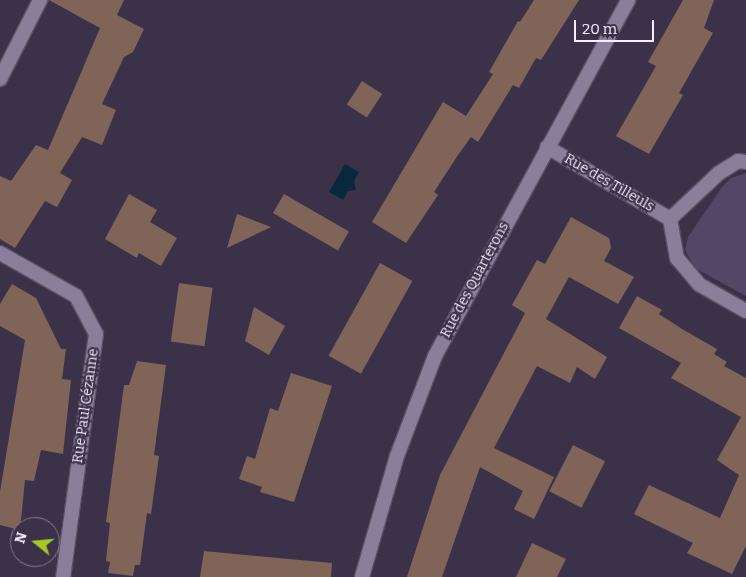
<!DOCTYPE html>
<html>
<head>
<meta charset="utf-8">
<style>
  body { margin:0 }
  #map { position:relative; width:746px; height:577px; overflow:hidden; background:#3b3249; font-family:Bitter,serif }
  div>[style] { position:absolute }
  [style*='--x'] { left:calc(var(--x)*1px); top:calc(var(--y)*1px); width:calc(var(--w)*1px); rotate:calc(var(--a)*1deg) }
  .green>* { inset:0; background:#534666 }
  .water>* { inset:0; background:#08283c }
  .building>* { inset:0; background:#816458; transform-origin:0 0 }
  .roads { filter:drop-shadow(1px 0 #595065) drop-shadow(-1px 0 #595065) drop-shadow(0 1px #595065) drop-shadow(0 -1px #595065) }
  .minor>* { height:14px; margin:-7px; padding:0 7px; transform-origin:7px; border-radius:7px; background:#897f9a }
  span { translate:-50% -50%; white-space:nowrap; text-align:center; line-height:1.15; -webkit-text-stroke:4px #3b3249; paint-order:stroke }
  .street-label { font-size:14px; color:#f4eefd }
  .north { position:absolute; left:10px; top:517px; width:50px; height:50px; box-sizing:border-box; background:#3b3249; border:1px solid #857d91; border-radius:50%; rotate:287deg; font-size:14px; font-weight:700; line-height:20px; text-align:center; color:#f4eefd }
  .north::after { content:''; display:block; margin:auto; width:18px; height:22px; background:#a3c926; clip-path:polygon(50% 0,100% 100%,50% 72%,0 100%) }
  .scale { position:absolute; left:574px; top:20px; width:80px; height:22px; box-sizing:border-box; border:2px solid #f4eefd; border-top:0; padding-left:6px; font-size:15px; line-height:18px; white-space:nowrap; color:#f4eefd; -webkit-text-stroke:4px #3b3249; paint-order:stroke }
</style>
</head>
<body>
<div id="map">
  <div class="green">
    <i style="clip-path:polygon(746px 173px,746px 296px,695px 268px,685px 250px,688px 237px,722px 187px,731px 178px)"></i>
  </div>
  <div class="water">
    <i style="clip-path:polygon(345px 164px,359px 172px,354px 181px,356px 190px,348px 191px,343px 200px,329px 192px)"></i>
  </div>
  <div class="building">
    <i style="clip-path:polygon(49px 0,124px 0,117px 15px,144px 29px,133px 52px,124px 57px,102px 104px,116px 110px,102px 145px,82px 137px,60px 173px,72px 180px,57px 207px,45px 201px,15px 248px,0 239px,0 176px,11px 181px,36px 145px,48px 150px,100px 28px)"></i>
    <i style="clip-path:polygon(534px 0,579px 0,541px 60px,536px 58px,519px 88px,513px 85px,478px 142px,471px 137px,456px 158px,434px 192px,438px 195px,406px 243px,372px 222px,443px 102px,466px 116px,493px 74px,489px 72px,518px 21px,520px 22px)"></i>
    <i style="clip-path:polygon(683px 0,714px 0,704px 28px,713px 33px,679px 93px,683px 95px,649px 154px,616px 136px,656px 66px,648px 62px)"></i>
    <i style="left:362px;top:81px;width:24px;height:28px;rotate:33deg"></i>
    <i style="clip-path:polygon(129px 194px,157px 210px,150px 222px,177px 238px,161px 266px,139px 253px,137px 258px,105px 239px)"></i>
    <i style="left:284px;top:194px;width:75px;height:22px;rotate:30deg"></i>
    <i style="clip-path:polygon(237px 214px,271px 227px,227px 248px)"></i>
    <i style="clip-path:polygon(571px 217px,609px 238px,611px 248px,604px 261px,634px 277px,618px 304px,569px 277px,546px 319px,607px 357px,595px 379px,577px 367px,570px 383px,537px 366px,494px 448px,554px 477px,534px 519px,514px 509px,523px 491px,480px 467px,442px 577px,407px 577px,440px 475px,525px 313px,512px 305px,537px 260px,545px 264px)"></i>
    <i style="left:380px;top:263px;width:37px;height:106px;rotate:29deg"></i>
    <i style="left:179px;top:283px;width:34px;height:59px;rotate:8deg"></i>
    <i style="clip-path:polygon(12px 284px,36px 298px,61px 349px,66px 349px,62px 379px,71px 380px,63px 454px,41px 450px,34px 481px,25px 480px,20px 530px,0 525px,0 492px,25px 340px,0 326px,0 304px)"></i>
    <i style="clip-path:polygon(637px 296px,662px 310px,659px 314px,682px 329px,717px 349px,714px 354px,727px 362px,724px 366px,746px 378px,746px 546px,732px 574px,687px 553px,693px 543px,634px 514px,649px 485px,720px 518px,739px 475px,717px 460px,741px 417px,671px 378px,681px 363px,619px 328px)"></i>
    <i style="clip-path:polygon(254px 307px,285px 326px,269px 355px,245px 341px)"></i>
    <i style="clip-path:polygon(137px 361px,166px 365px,154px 455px,159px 456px,151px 514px,147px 513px,140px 565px,135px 565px,133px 576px,108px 573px,110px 562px,106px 561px,110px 523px,106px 522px,124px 385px,129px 385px)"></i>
    <i style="clip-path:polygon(291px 373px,332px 386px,294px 502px,260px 492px,262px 487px,239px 479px,247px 456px,255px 459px,270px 408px,278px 411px)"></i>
    <i style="left:573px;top:445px;width:36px;height:52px;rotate:27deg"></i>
    <i style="clip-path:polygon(532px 543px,566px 559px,557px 577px,516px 577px)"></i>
    <i style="clip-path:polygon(204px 551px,332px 563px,331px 577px,200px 577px)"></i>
  </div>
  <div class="roads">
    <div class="minor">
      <i style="--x:0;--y:79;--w:89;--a:-63.1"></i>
      <i style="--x:547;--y:147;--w:143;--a:30.3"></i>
      <i style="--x:670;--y:219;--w:40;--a:80"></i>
      <i style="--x:677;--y:258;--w:35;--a:50"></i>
      <i style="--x:700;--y:285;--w:53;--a:29.5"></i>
      <i style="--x:670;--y:219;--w:67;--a:-43.2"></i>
      <i style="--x:719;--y:173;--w:22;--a:-32"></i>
      <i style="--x:738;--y:161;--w:8;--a:7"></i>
      <i style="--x:0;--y:253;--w:87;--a:29.5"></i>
      <i style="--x:76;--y:296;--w:43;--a:62.2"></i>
      <i style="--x:96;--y:334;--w:245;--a:97.7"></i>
      <i style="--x:362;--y:577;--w:126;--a:-73.9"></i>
      <i style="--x:397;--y:456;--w:107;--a:-69.2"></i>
      <i style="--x:435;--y:356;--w:405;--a:-61.5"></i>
    </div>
  </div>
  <div class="street-label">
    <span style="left:609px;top:183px;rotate:30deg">Rue des Tilleuls</span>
    <span style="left:475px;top:280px;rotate:-62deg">Rue des Quarterons</span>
    <span style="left:86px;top:406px;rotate:-82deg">Rue Paul Cézanne</span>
  </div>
  <div class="north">N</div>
  <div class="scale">20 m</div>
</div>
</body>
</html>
